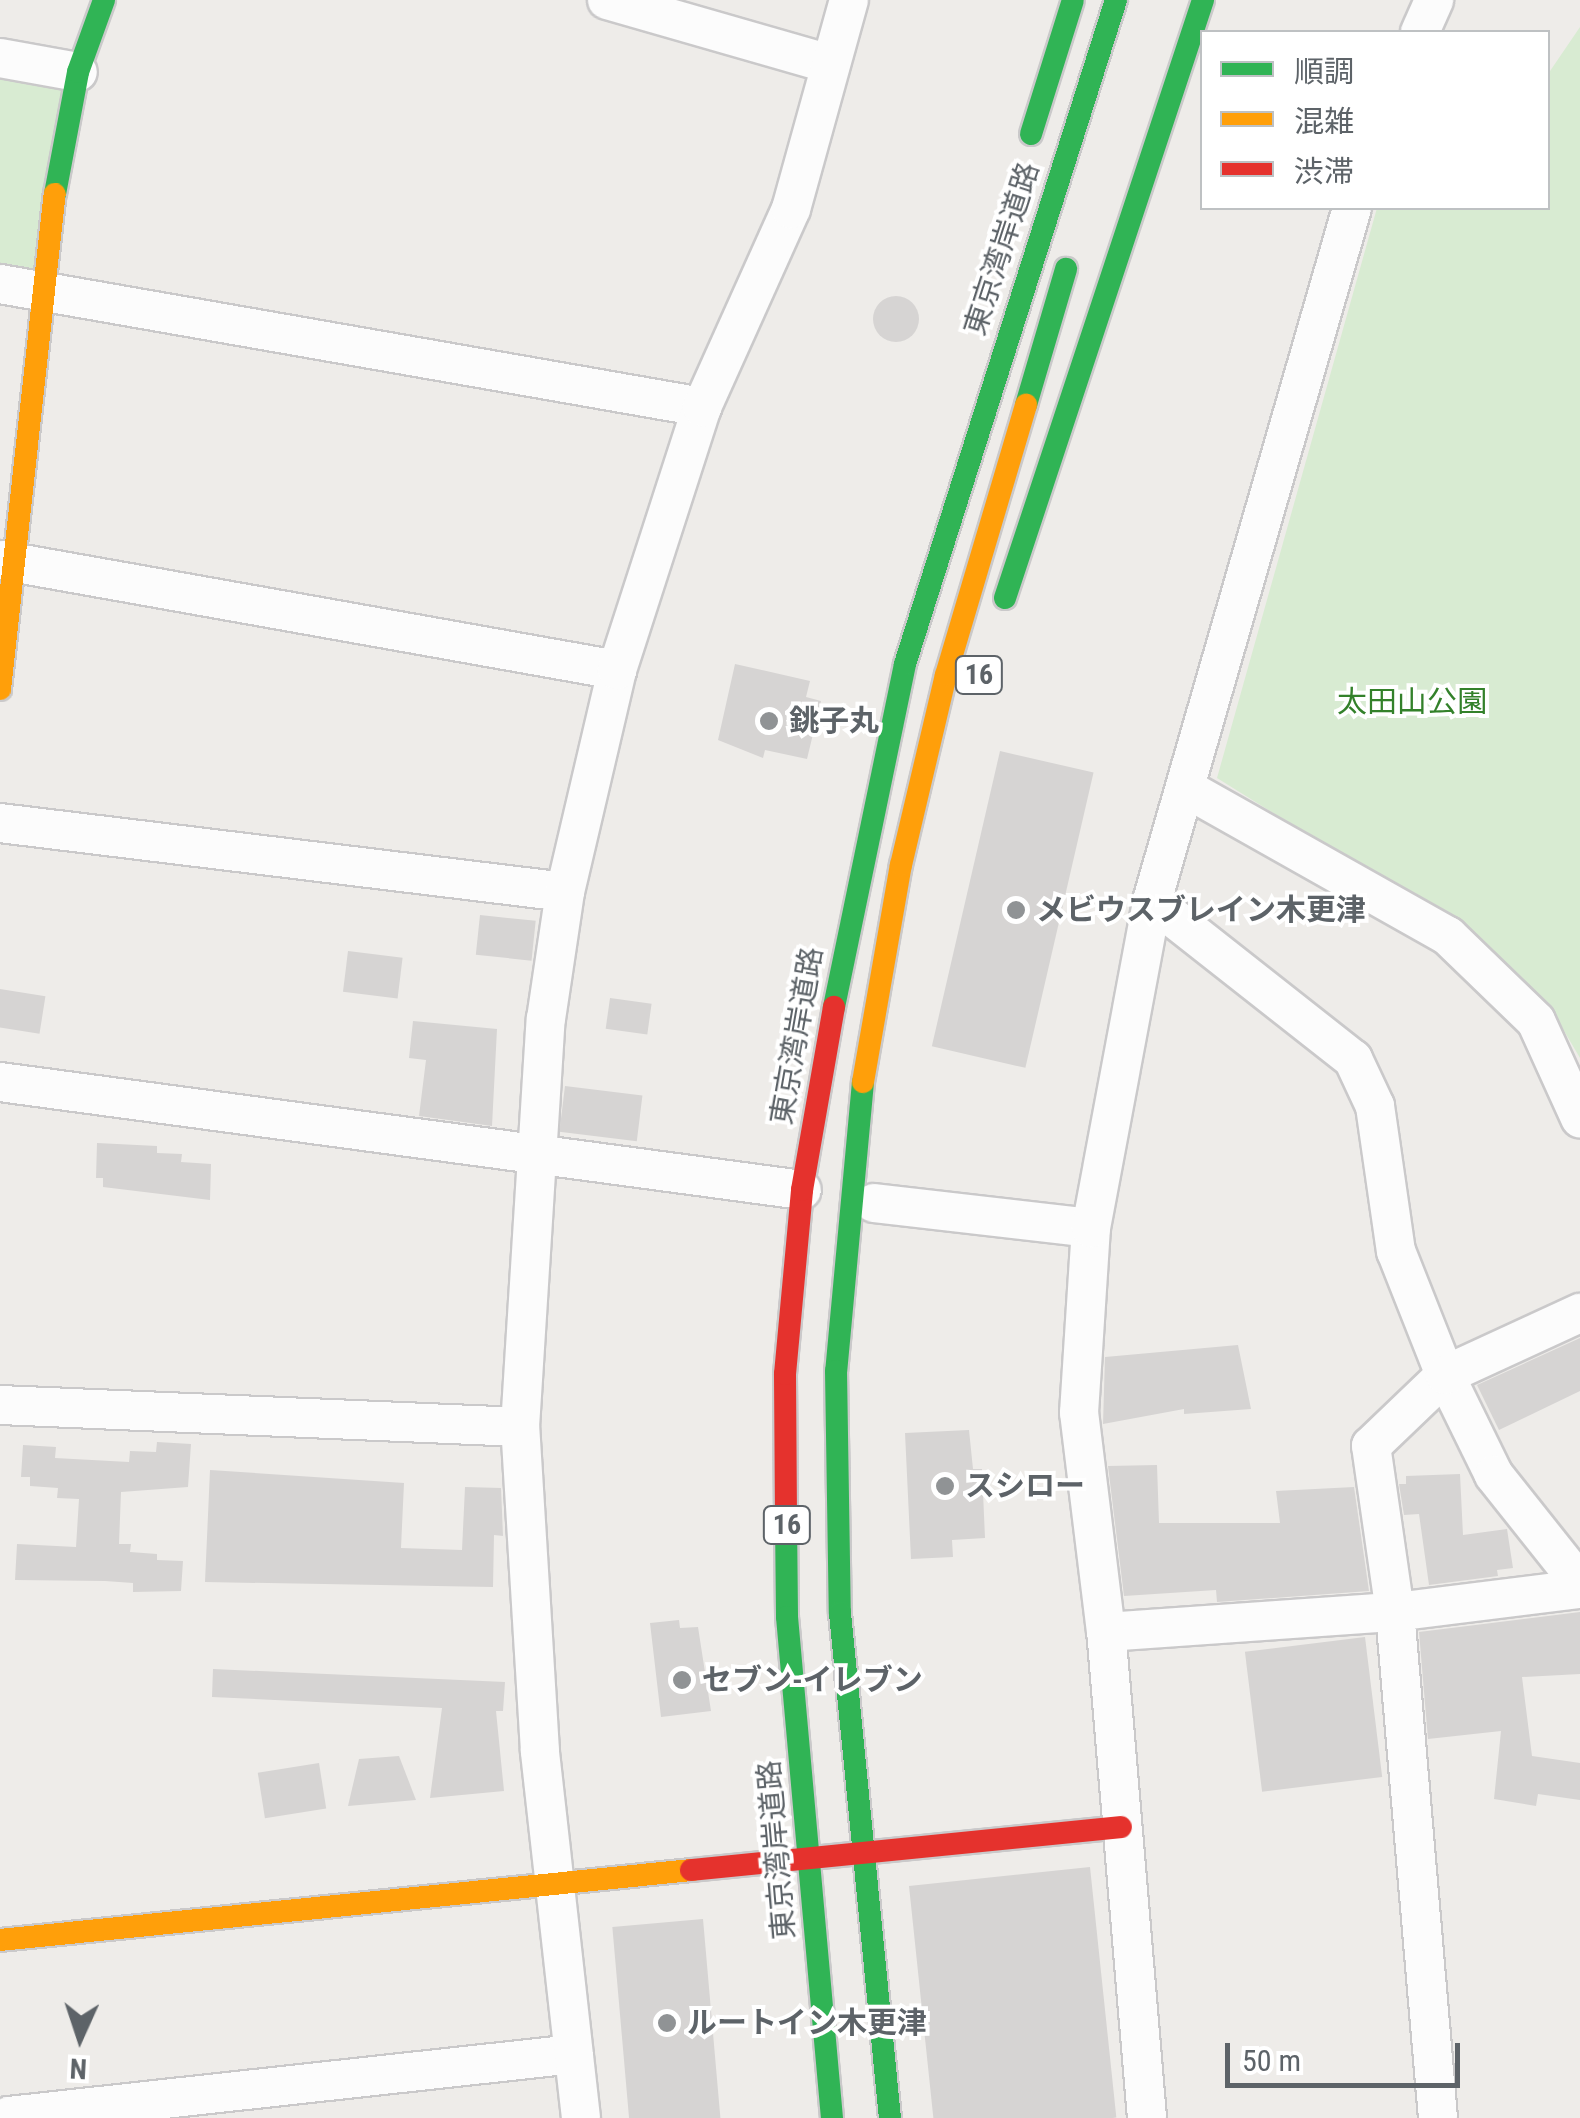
<!DOCTYPE html>
<html>
<head>
<meta charset="utf-8">
<style>
  body { margin:0 }
  #map { position:relative; width:1580px; height:2118px; overflow:hidden; background:#eeece9; font-family:"Roboto Condensed","Noto Sans JP",sans-serif }
  div>[style] { position:absolute }
  [style*='--x'] { left:calc(var(--x)*1px); top:calc(var(--y)*1px); width:calc(var(--w)*1px); rotate:calc(var(--a)*1deg) }
  .green>* { inset:0; background:#d8ebd2 }
  .building>* { inset:0; background:#d6d4d3; transform-origin:0 0 }
  .round { border-radius:50% }
  .roads { filter:drop-shadow(2px 0 #cac9ca) drop-shadow(-2px 0 #cac9ca) drop-shadow(0 2px #cac9ca) drop-shadow(0 -2px #cac9ca) }
  .street>* { height:38px; margin:-19px; padding:0 19px; transform-origin:19px; border-radius:19px; background:#fcfcfc }
  .fast>* { height:22px; margin:-11px; padding:0 11px; transform-origin:11px; border-radius:11px; background:#30b455 }
  .slow>* { height:22px; margin:-11px; padding:0 11px; transform-origin:11px; border-radius:11px; background:#ff9f0a }
  .jam>* { height:22px; margin:-11px; padding:0 11px; transform-origin:11px; border-radius:11px; background:#e5322d }
  .dots>* { width:28px; height:28px; translate:-50% -50%; box-sizing:border-box; border:5px solid #fff; border-radius:50% }
  span { translate:-50% -50%; white-space:nowrap; text-align:center; line-height:1.15; -webkit-text-stroke:8px #fff; paint-order:stroke }
  .shield-label span { padding:2px 8px; background:#fff; border:2px solid; border-radius:8px; -webkit-text-stroke-width:0 }
  .shield-label { font-size:28px; color:#5d6368; font-weight:700 }
  .street-label { font-size:30px; color:#5d6368 }
  .park-label { font-size:30px; color:#33812a }
  .poi-label { font-size:30px; color:#5d6368; font-weight:700 }
  .left { translate:0 -50%; text-align:left }
  .legend { position:absolute; left:1200px; top:30px; width:350px; height:180px; box-sizing:border-box; background:#fff; border:2px solid #bec1c3; margin:0; padding:12px 18px; list-style:none; font-size:30px; color:#5d6368 }
  .legend li { display:flex; align-items:center; gap:20px; height:50px }
  .legend b { width:50px; border:2px solid #bec1c3 }
  .north { position:absolute; left:30px; top:1988px; width:100px; height:100px; -webkit-text-stroke:8px #fff; paint-order:stroke; rotate:183deg; font-size:28px; font-weight:700; line-height:40px; text-align:center; color:#5d6368 }
  .north::after { content:''; display:block; margin:auto; width:35px; height:45px; background:#5d6368; clip-path:polygon(50% 0,100% 100%,50% 72%,0 100%) }
  .scale { position:absolute; left:1225px; top:2043px; width:235px; height:45px; box-sizing:border-box; border:5px solid #5d6368; border-top:0; padding-left:12px; font-size:30px; line-height:35px; white-space:nowrap; color:#5d6368; -webkit-text-stroke:8px #fff; paint-order:stroke }
</style>
</head>
<body>
<div id="map">
  <div class="green">
    <i style="clip-path:polygon(1580px 27px,1580px 1058px,1550px 1007px,1456px 927px,1217px 778px,1377px 208px,1548px 208px,1548px 74px)"></i>
    <i style="clip-path:polygon(0 65px,68px 77px,39px 285px,0 277px)"></i>
  </div>
  <div class="building">
    <i class="round" style="left:873px;top:296px;width:46px;height:46px"></i>
    <i style="clip-path:polygon(735px 664px,810px 681px,806px 697px,821px 701px,807px 759px,765px 750px,763px 758px,718px 740px)"></i>
    <i style="left:1000px;top:751px;width:96px;height:303px;rotate:13deg"></i>
    <i style="left:480px;top:915px;width:56px;height:40px;rotate:6deg"></i>
    <i style="left:348px;top:951px;width:55px;height:41px;rotate:7deg"></i>
    <i style="left:0;top:989px;width:46px;height:38px;rotate:9deg"></i>
    <i style="left:610px;top:998px;width:42px;height:31px;rotate:8deg"></i>
    <i style="clip-path:polygon(413px 1021px,497px 1029px,492px 1126px,419px 1116px,426px 1060px,409px 1058px)"></i>
    <i style="left:565px;top:1086px;width:78px;height:46px;rotate:7deg"></i>
    <i style="clip-path:polygon(97px 1143px,157px 1146px,157px 1153px,182px 1154px,181px 1162px,211px 1164px,210px 1200px,103px 1187px,103px 1178px,96px 1178px)"></i>
    <i style="clip-path:polygon(1580px 1338px,1580px 1391px,1499px 1430px,1477px 1385px)"></i>
    <i style="clip-path:polygon(1238px 1345px,1251px 1409px,1184px 1414px,1184px 1409px,1103px 1424px,1105px 1357px)"></i>
    <i style="clip-path:polygon(969px 1430px,973px 1469px,982px 1469px,985px 1538px,952px 1540px,953px 1557px,911px 1559px,905px 1433px)"></i>
    <i style="clip-path:polygon(157px 1442px,191px 1444px,188px 1487px,121px 1492px,119px 1544px,131px 1544px,130px 1552px,157px 1554px,157px 1560px,183px 1561px,181px 1591px,133px 1592px,133px 1583px,105px 1581px,15px 1580px,17px 1544px,76px 1547px,79px 1499px,57px 1498px,58px 1488px,30px 1486px,30px 1477px,21px 1477px,23px 1445px,56px 1447px,55px 1458px,129px 1462px,130px 1451px,156px 1452px)"></i>
    <i style="clip-path:polygon(1157px 1465px,1159px 1523px,1280px 1523px,1276px 1491px,1354px 1487px,1369px 1591px,1217px 1602px,1216px 1590px,1124px 1596px,1108px 1466px)"></i>
    <i style="clip-path:polygon(210px 1470px,404px 1483px,401px 1548px,462px 1550px,465px 1487px,501px 1488px,503px 1536px,494px 1535px,493px 1587px,205px 1582px)"></i>
    <i style="clip-path:polygon(1460px 1474px,1463px 1535px,1507px 1529px,1513px 1568px,1497px 1570px,1498px 1576px,1429px 1585px,1419px 1514px,1404px 1515px,1399px 1484px,1406px 1484px,1406px 1476px)"></i>
    <i style="clip-path:polygon(1580px 1612px,1580px 1674px,1522px 1677px,1532px 1756px,1580px 1763px,1580px 1800px,1538px 1794px,1536px 1806px,1494px 1799px,1501px 1731px,1428px 1739px,1419px 1632px)"></i>
    <i style="clip-path:polygon(679px 1620px,680px 1628px,698px 1627px,711px 1711px,661px 1717px,650px 1623px)"></i>
    <i style="left:1365px;top:1637px;width:141px;height:121px;rotate:83deg"></i>
    <i style="clip-path:polygon(213px 1669px,505px 1682px,503px 1711px,496px 1711px,504px 1791px,430px 1798px,442px 1708px,212px 1697px)"></i>
    <i style="clip-path:polygon(399px 1756px,416px 1800px,348px 1806px,359px 1759px)"></i>
    <i style="left:319px;top:1763px;width:46px;height:62px;rotate:81deg"></i>
    <i style="left:1090px;top:1867px;width:252px;height:182px;rotate:84deg"></i>
    <i style="left:703px;top:1919px;width:200px;height:91px;rotate:85deg"></i>
  </div>
  <div class="roads">
    <div class="street">
      <i style="--x:607;--y:0;--w:232;--a:16"></i>
      <i style="--x:1420;--y:32;--w:35;--a:-66"></i>
      <i style="--x:0;--y:58;--w:79;--a:10.2"></i>
      <i style="--x:0;--y:284;--w:713;--a:9.94"></i>
      <i style="--x:0;--y:560;--w:627;--a:10.11"></i>
      <i style="--x:1187;--y:789;--w:300;--a:29.4"></i>
      <i style="--x:1448;--y:936;--w:122;--a:44"></i>
      <i style="--x:1536;--y:1021;--w:107;--a:65.6"></i>
      <i style="--x:0;--y:823;--w:569;--a:6.96"></i>
      <i style="--x:1152;--y:901;--w:256;--a:38.2"></i>
      <i style="--x:1353;--y:1059;--w:52;--a:64.9"></i>
      <i style="--x:1375;--y:1106;--w:147;--a:81.8"></i>
      <i style="--x:1396;--y:1251;--w:133;--a:68.4"></i>
      <i style="--x:1445;--y:1375;--w:111;--a:63.9"></i>
      <i style="--x:1494;--y:1475;--w:138;--a:51.5"></i>
      <i style="--x:0;--y:1082;--w:809;--a:7.67"></i>
      <i style="--x:874;--y:1203;--w:218;--a:6.6"></i>
      <i style="--x:0;--y:1405;--w:520;--a:2.42"></i>
      <i style="--x:1106;--y:1632;--w:290;--a:-4"></i>
      <i style="--x:1395;--y:1612;--w:186;--a:-7.1"></i>
      <i style="--x:9;--y:2116;--w:568;--a:-6.26"></i>
      <i style="--x:581;--y:2118;--w:369;--a:-96.4"></i>
      <i style="--x:540;--y:1751;--w:325;--a:-93.5"></i>
      <i style="--x:520;--y:1427;--w:409;--a:-86.4"></i>
      <i style="--x:546;--y:1019;--w:128;--a:-81.5"></i>
      <i style="--x:565;--y:892;--w:228;--a:-76.8"></i>
      <i style="--x:617;--y:670;--w:276;--a:-72.1"></i>
      <i style="--x:702;--y:407;--w:217;--a:-65.8"></i>
      <i style="--x:791;--y:209;--w:217;--a:-74.5"></i>
      <i style="--x:1147;--y:2118;--w:488;--a:-94.8"></i>
      <i style="--x:1106;--y:1632;--w:221;--a:-97"></i>
      <i style="--x:1079;--y:1413;--w:185;--a:-86.3"></i>
      <i style="--x:1091;--y:1228;--w:333;--a:-79.4"></i>
      <i style="--x:1152;--y:901;--w:721;--a:-73.9"></i>
      <i style="--x:1438;--y:2118;--w:508;--a:-94.86"></i>
      <i style="--x:1395;--y:1612;--w:168;--a:-98.2"></i>
      <i style="--x:1371;--y:1446;--w:103;--a:-43.8"></i>
      <i style="--x:1445;--y:1375;--w:149;--a:-24.7"></i>
    </div>
    <div class="fast">
      <i style="--x:1031;--y:134;--w:140;--a:-72.6"></i>
      <i style="--x:55;--y:194;--w:124;--a:-79.3"></i>
      <i style="--x:78;--y:72;--w:77;--a:-70.1"></i>
      <i style="--x:1026;--y:405;--w:142;--a:-73.6"></i>
      <i style="--x:1005;--y:598;--w:630;--a:-71.68"></i>
      <i style="--x:834;--y:1007;--w:350;--a:-78.3"></i>
      <i style="--x:905;--y:664;--w:697;--a:-72.37"></i>
      <i style="--x:863;--y:1082;--w:290;--a:95.3"></i>
      <i style="--x:836;--y:1371;--w:242;--a:89.1"></i>
      <i style="--x:840;--y:1613;--w:507;--a:84.35"></i>
      <i style="--x:786;--y:1519;--w:98;--a:89.4"></i>
      <i style="--x:787;--y:1617;--w:503;--a:84.87"></i>
    </div>
    <div class="slow">
      <i style="--x:0;--y:689;--w:498;--a:-83.7"></i>
      <i style="--x:863;--y:1082;--w:220;--a:-80.1"></i>
      <i style="--x:901;--y:865;--w:195;--a:-76.7"></i>
      <i style="--x:946;--y:675;--w:282;--a:-73.5"></i>
      <i style="--x:0;--y:1940;--w:695;--a:-5.78"></i>
    </div>
    <div class="jam">
      <i style="--x:786;--y:1519;--w:145;--a:-90.4"></i>
      <i style="--x:785;--y:1374;--w:185;--a:-84.7"></i>
      <i style="--x:802;--y:1190;--w:186;--a:-80.1"></i>
      <i style="--x:691;--y:1870;--w:432;--a:-5.7"></i>
    </div>
  </div>
  <div class="dots">
    <i style="left:769px;top:721px;background:#909395"></i>
    <i style="left:1016px;top:910px;background:#909395"></i>
    <i style="left:945px;top:1486px;background:#909395"></i>
    <i style="left:682px;top:1680px;background:#909395"></i>
    <i style="left:667px;top:2023px;background:#909395"></i>
  </div>
  <div class="shield-label">
    <span style="left:979px;top:675px">16</span>
    <span style="left:787px;top:1525px">16</span>
  </div>
  <div class="street-label">
    <span style="left:1002px;top:249px;rotate:-72deg">東京湾岸道路</span>
    <span style="left:797px;top:1036px;rotate:-80deg">東京湾岸道路</span>
    <span style="left:777px;top:1850px;rotate:-95deg">東京湾岸道路</span>
  </div>
  <div class="park-label">
    <span style="left:1412px;top:702px">太田山公園</span>
  </div>
  <div class="poi-label">
    <span class="left" style="left:789px;top:721px">銚子丸</span>
    <span class="left" style="left:1036px;top:910px">メビウスブレイン木更津</span>
    <span class="left" style="left:965px;top:1486px">スシロー</span>
    <span class="left" style="left:702px;top:1680px">セブン-イレブン</span>
    <span class="left" style="left:687px;top:2023px">ルートイン木更津</span>
  </div>
  <ul class="legend">
  <li><b style="height:12px;background:#30b455"></b>順調</li>
  <li><b style="height:12px;background:#ff9f0a"></b>混雑</li>
  <li><b style="height:12px;background:#e5322d"></b>渋滞</li>
  </ul>
  <div class="north">N</div>
  <div class="scale">50 m</div>
</div>
</body>
</html>
